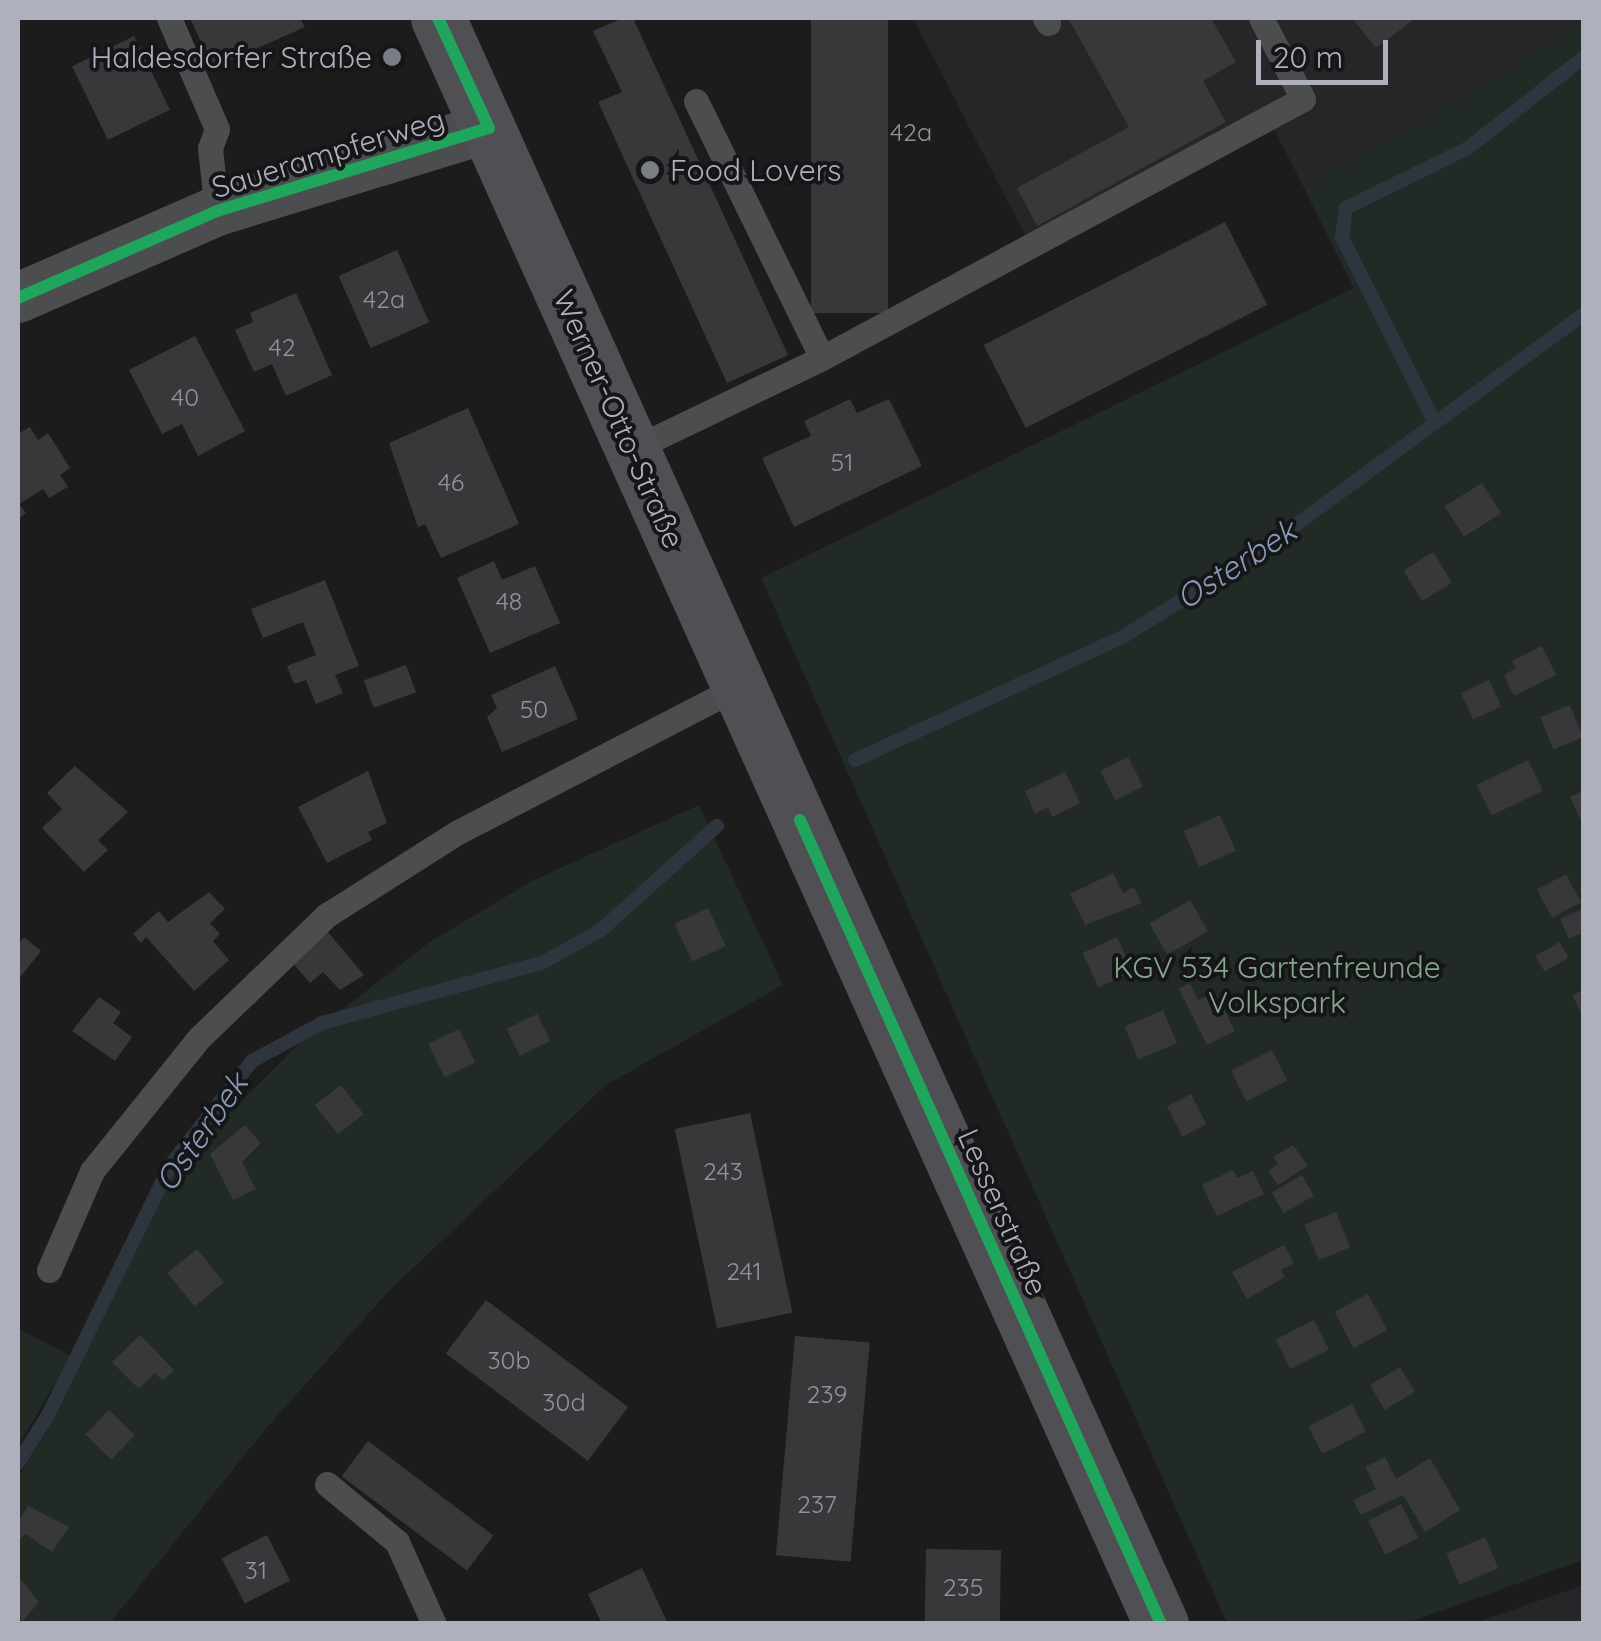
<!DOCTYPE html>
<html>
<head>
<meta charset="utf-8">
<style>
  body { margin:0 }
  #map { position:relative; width:1601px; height:1641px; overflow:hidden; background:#1c1c1c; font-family:Quicksand,sans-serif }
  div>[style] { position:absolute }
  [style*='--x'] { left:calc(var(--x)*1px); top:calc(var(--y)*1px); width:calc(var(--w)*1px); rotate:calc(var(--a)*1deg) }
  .built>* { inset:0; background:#262628 }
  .green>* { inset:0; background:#212a24 }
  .stream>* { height:14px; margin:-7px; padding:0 7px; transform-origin:7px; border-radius:7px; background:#2e353f }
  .building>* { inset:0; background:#38383a; transform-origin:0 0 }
  .lane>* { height:25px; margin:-12.5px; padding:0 12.5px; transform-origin:12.5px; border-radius:12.5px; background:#4c4d4f }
  .street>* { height:50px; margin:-25px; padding:0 25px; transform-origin:25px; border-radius:25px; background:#4c4d4f }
  .secondary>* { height:55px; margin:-27.5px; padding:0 27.5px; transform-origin:27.5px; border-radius:27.5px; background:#505054 }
  .cycleway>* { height:12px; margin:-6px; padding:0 6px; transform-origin:6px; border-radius:6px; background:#20a55d }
  .dots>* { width:28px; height:28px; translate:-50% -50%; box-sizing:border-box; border:5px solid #161618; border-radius:50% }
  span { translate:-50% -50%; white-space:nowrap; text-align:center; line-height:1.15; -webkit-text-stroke:8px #161618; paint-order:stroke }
  .number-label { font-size:25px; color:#90939c }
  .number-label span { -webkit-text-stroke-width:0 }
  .poi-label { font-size:30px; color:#aeb1bd }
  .right { translate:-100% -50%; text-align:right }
  .left { translate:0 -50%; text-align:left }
  .street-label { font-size:30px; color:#aeb1bd }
  .park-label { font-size:30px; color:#85a78b }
  .water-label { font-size:32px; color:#859bb7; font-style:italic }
  .frame { position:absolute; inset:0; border:20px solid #aeb1bd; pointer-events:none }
  .scale { position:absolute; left:1256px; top:40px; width:132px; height:45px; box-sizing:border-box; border:5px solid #aeb1bd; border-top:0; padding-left:12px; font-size:30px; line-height:35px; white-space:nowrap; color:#aeb1bd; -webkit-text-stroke:8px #161618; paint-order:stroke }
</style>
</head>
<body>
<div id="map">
  <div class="built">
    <i style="clip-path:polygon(913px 18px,1583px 18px,1507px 73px,1304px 188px,1265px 111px,1025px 235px)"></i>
    <i style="clip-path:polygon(1583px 1585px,1583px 1623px,1475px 1623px)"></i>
  </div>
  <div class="green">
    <i style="clip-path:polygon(1583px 18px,1583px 1560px,1407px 1623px,1227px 1623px,761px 578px,1354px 288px,1304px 188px,1507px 73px)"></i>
    <i style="clip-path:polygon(699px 805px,783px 985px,606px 1085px,388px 1292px,263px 1432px,110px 1623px,18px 1623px,18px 1478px,54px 1418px,177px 1165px,305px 1038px,430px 942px,534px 880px)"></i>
    <i style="clip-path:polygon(18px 1328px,71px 1356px,18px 1446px)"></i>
  </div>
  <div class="stream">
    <i style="--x:1434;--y:421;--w:206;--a:-116.6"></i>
    <i style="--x:1342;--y:237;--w:29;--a:-82"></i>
    <i style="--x:1346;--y:208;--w:136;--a:-26.2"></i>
    <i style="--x:1468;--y:148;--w:147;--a:-38.1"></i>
    <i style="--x:855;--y:760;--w:296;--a:-24.7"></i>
    <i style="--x:1124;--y:636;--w:155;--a:-31.8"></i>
    <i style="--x:1256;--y:554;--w:406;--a:-36.2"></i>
    <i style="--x:18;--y:1463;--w:57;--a:-58"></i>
    <i style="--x:48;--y:1415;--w:280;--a:-63.9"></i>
    <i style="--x:171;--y:1164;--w:131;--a:-51.8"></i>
    <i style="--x:252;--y:1061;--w:80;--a:-28.5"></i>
    <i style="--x:322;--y:1023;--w:228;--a:-15.3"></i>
    <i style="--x:542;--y:963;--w:68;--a:-29.2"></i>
    <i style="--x:601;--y:930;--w:156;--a:-41.9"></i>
  </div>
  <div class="building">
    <i style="clip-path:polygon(190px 18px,300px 18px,305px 27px,213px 68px)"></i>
    <i style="clip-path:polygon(623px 18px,633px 18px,788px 355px,727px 383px,598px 102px,622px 92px,593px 31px)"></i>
    <i style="left:811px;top:18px;width:77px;height:295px"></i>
    <i style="clip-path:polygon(1068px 18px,1211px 18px,1236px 62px,1203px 81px,1226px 122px,1037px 226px,1017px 188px,1129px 127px)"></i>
    <i style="clip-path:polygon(1352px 18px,1416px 18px,1376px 48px)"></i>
    <i style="left:134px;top:36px;width:82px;height:69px;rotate:64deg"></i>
    <i style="left:1225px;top:222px;width:93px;height:271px;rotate:63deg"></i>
    <i style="left:397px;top:250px;width:79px;height:64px;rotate:66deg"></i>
    <i style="clip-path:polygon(296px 293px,332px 375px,286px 396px,272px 364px,254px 372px,235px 330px,253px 322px,250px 313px)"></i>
    <i style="clip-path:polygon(195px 336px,245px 431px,198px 456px,182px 424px,162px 434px,129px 370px)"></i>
    <i style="clip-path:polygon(850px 399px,857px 413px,889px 399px,922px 466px,794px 527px,762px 458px,811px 436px,804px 421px)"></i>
    <i style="clip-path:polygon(468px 408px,519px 524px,441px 558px,425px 524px,418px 527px,389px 443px)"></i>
    <i style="clip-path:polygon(30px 427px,38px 440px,48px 433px,70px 468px,60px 475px,68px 487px,49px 498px,43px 489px,19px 504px,26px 513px,18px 519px,18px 434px)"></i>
    <i style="left:1482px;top:483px;width:36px;height:44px;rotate:58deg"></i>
    <i style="left:1433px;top:552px;width:36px;height:35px;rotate:58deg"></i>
    <i style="clip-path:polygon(494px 561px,502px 580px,535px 566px,560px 623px,490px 653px,457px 578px)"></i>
    <i style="clip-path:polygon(325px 580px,359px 666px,335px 675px,343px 693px,316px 704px,306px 680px,294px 684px,287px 666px,316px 655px,303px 622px,263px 638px,251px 609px)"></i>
    <i style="clip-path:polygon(1542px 646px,1556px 675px,1514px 696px,1504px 675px,1516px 668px,1512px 661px)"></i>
    <i style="left:406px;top:665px;width:29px;height:45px;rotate:70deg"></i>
    <i style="clip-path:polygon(555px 666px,578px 719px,502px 752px,487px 717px,497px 708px,491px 695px)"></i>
    <i style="left:1489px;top:680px;width:29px;height:31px;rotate:65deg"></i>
    <i style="left:1570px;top:705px;width:35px;height:32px;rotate:68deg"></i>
    <i style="left:1128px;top:757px;width:33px;height:31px;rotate:63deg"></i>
    <i style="left:1528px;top:760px;width:34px;height:57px;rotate:64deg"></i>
    <i style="clip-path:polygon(75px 766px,128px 812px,98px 840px,108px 850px,84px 872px,42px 828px,62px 809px,47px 793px)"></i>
    <i style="clip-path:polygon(368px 771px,387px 823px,368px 832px,372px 840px,327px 863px,298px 807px)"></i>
    <i style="clip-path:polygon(1065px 772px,1080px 803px,1052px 817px,1048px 807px,1035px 814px,1025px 791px)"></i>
    <i style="clip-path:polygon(1584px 790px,1584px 826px,1570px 797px)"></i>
    <i style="left:1220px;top:815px;width:39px;height:40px;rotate:66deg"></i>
    <i style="clip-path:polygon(1113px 873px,1123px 893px,1134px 887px,1142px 903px,1085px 925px,1070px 894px)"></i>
    <i style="left:1566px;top:874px;width:32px;height:33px;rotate:62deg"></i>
    <i style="clip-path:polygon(209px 892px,225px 909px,210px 923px,220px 934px,213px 941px,229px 960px,194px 991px,146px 937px,141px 943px,133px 934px,159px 911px,168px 922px)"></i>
    <i style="left:1190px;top:900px;width:36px;height:47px;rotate:60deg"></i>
    <i style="left:708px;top:908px;width:42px;height:37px;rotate:65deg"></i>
    <i style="clip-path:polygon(1582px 909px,1584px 932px,1569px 939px,1560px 919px)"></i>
    <i style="clip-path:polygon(327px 931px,364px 975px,340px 990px,323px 972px,310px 983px,291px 961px)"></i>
    <i style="clip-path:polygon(24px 937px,41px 951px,18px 980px,18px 945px)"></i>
    <i style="left:1117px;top:937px;width:38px;height:38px;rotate:65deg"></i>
    <i style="left:1560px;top:942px;width:18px;height:28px;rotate:61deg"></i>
    <i style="clip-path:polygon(1190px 983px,1198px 1000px,1215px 992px,1235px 1031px,1207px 1045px,1179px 989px)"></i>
    <i style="clip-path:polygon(1584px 990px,1584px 1018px,1572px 995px)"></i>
    <i style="clip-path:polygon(99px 997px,121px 1012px,113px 1023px,132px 1037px,115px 1061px,72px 1031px)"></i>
    <i style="left:1163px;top:1010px;width:36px;height:42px;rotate:67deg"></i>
    <i style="left:537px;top:1014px;width:30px;height:34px;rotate:64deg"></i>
    <i style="left:459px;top:1029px;width:37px;height:34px;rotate:64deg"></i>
    <i style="left:1272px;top:1050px;width:34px;height:46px;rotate:63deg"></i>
    <i style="left:341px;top:1085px;width:37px;height:33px;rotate:52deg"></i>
    <i style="left:1191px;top:1094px;width:34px;height:27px;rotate:63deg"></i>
    <i style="left:750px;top:1113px;width:204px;height:77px;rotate:78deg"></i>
    <i style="clip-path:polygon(245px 1125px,261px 1143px,242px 1162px,256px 1189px,233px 1200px,210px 1154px)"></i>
    <i style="clip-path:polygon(1293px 1145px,1308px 1166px,1278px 1185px,1268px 1171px,1278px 1164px,1273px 1157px)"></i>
    <i style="clip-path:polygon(1233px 1170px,1237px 1178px,1253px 1171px,1264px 1194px,1217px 1216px,1202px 1185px)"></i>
    <i style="left:1302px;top:1175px;width:24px;height:35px;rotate:60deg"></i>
    <i style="left:1336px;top:1212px;width:38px;height:34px;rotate:68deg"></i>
    <i style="clip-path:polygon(1284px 1245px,1294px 1263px,1281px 1270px,1285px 1277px,1247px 1299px,1232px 1272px)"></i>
    <i style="left:197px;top:1249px;width:43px;height:38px;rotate:51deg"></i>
    <i style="left:1368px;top:1294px;width:41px;height:38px;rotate:62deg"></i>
    <i style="left:486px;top:1300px;width:178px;height:67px;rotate:37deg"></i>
    <i style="left:1314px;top:1320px;width:33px;height:43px;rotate:63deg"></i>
    <i style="clip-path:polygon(140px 1335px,174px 1370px,163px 1381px,155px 1373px,139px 1389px,112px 1362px)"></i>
    <i style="left:795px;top:1336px;width:75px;height:220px;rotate:5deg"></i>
    <i style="left:1400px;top:1367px;width:29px;height:35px;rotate:59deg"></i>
    <i style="left:1352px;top:1404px;width:31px;height:49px;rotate:63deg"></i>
    <i style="left:109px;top:1410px;width:36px;height:34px;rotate:44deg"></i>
    <i style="left:368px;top:1441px;width:157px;height:44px;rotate:37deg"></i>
    <i style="clip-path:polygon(1385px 1457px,1396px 1479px,1430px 1458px,1460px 1510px,1425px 1532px,1403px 1495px,1361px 1515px,1353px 1500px,1376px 1489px,1365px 1467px)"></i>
    <i style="left:1401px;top:1504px;width:38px;height:37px;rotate:63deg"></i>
    <i style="clip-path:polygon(28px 1506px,69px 1527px,52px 1552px,26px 1534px,18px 1540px,18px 1522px)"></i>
    <i style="left:267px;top:1535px;width:51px;height:51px;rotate:63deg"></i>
    <i style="left:1485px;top:1537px;width:34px;height:42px;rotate:67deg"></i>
    <i style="left:926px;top:1549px;width:75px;height:75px;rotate:1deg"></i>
    <i style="clip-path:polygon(642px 1568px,668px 1624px,602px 1624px,588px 1594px)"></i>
    <i style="clip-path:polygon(18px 1576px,39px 1602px,23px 1621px,18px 1616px)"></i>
  </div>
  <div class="lane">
    <i style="--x:169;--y:18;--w:121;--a:66.6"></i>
    <i style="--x:217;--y:129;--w:20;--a:110"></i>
    <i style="--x:210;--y:148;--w:63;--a:83.7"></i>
    <i style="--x:1045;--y:18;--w:6;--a:59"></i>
    <i style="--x:696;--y:101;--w:286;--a:63.9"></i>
    <i style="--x:633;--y:449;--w:210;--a:-25.7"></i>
    <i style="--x:822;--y:358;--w:546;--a:-28.3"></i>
    <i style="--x:1303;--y:99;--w:91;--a:-117.4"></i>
    <i style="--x:49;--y:1270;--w:108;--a:-66.5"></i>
    <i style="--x:92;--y:1171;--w:171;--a:-51.2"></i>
    <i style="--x:199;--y:1038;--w:178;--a:-43.9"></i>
    <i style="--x:327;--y:915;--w:155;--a:-32.4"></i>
    <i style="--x:458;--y:832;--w:318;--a:-27.4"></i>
    <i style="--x:327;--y:1484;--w:91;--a:39.6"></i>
    <i style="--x:397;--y:1542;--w:90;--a:65.7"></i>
  </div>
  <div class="street">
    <i style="--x:18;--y:298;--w:217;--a:-23.6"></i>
    <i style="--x:217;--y:211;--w:284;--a:-17"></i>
  </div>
  <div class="secondary">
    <i style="--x:438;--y:18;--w:1761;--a:65.76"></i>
  </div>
  <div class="cycleway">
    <i style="--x:18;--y:298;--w:217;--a:-23.6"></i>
    <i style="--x:217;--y:211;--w:284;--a:-17"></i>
    <i style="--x:489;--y:128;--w:121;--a:-114.9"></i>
    <i style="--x:800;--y:820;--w:881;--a:65.82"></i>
  </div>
  <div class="dots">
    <i style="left:392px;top:57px;background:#7b7d85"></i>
    <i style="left:650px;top:170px;background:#7b7d85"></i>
  </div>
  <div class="number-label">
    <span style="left:911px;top:132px">42a</span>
    <span style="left:384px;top:299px">42a</span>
    <span style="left:282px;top:347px">42</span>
    <span style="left:185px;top:397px">40</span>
    <span style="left:842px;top:462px">51</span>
    <span style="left:451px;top:482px">46</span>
    <span style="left:509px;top:601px">48</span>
    <span style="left:534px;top:709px">50</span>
    <span style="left:723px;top:1171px">243</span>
    <span style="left:744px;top:1271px">241</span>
    <span style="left:509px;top:1360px">30b</span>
    <span style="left:827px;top:1394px">239</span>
    <span style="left:564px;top:1402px">30d</span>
    <span style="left:817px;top:1504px">237</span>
    <span style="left:256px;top:1570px">31</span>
    <span style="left:963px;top:1587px">235</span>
  </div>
  <div class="poi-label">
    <span class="right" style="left:372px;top:57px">Haldesdorfer Straße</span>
    <span class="left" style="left:670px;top:170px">Food Lovers</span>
  </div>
  <div class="street-label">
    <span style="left:328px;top:153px;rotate:-17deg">Sauerampferweg</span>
    <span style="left:619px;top:419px;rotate:66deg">Werner-Otto-Straße</span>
    <span style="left:1003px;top:1212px;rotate:66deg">Lesserstraße</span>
  </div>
  <div class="park-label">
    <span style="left:1277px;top:984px">KGV 534 Gartenfreunde<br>Volkspark</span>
  </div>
  <div class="water-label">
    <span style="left:1236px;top:564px;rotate:-33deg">Osterbek</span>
    <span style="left:201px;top:1132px;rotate:-55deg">Osterbek</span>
  </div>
  <div class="frame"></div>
  <div class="scale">20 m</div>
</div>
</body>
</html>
